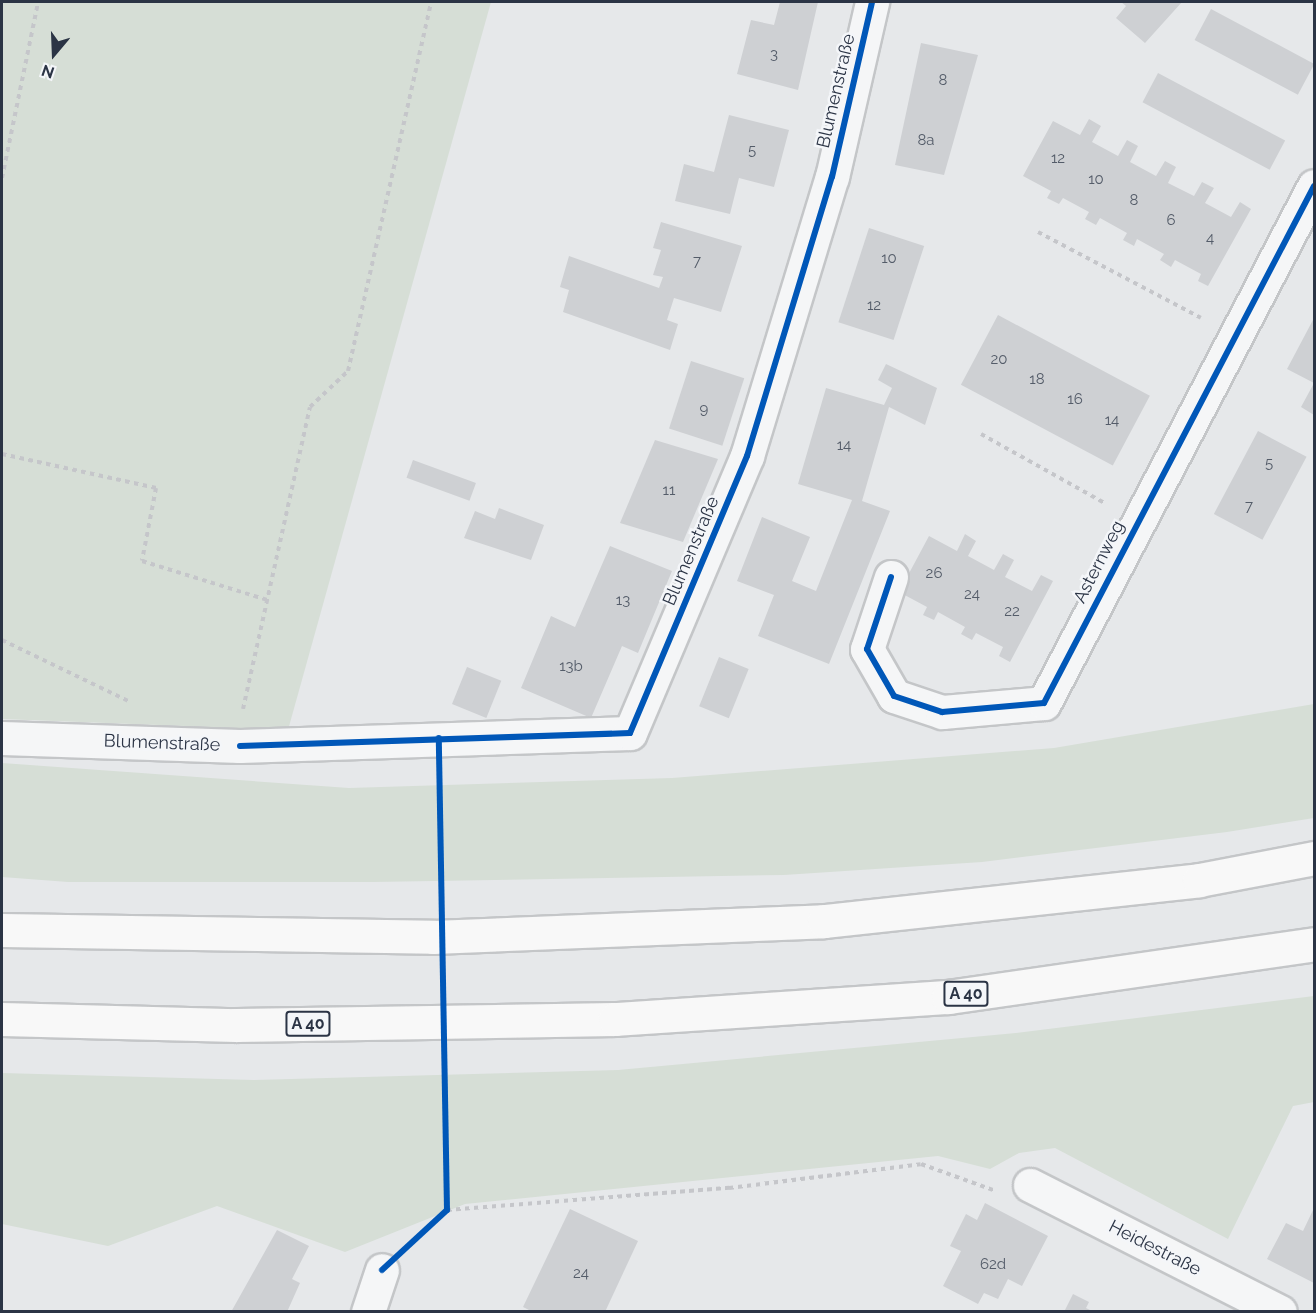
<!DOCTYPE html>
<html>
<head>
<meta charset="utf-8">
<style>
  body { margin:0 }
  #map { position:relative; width:1316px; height:1313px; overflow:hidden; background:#e6e8ea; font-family:Raleway,sans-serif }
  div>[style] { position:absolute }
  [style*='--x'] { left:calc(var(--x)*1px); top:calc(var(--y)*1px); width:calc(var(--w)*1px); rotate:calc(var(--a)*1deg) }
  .green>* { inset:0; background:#d6ded6 }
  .building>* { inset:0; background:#ced0d3; transform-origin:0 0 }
  .path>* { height:4px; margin-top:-2px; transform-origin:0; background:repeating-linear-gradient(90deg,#c5c6ca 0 4.5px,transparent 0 9px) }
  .roads { filter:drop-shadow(2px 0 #c4c6c8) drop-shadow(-2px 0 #c4c6c8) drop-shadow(0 2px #c4c6c8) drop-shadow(0 -2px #c4c6c8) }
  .minor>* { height:33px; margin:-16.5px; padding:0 16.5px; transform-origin:16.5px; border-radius:16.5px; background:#f5f6f7 }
  .motorway>* { height:33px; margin:-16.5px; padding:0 16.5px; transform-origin:16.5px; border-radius:16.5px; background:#f8f8f8 }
  .cycleway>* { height:6px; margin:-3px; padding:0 3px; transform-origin:3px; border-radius:3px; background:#0057b8 }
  span { translate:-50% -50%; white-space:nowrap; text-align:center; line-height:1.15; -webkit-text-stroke:5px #f4f6f9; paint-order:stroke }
  .number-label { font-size:15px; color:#545c69 }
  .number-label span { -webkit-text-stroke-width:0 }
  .shield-label span { padding:2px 4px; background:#f4f6f9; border:2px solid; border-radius:4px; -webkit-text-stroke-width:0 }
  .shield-label { font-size:16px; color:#2b3445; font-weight:700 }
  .street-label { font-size:18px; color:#2b3445 }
  .frame { position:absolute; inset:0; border:3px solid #2b3445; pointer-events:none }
  .north { position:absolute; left:24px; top:24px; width:60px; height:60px; -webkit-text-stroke:4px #f4f6f9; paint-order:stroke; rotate:199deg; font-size:16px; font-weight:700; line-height:24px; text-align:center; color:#2b3445 }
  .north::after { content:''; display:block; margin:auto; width:21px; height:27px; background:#2b3445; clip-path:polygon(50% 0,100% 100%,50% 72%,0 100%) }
</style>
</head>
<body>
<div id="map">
  <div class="green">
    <i style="clip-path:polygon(2px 2px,491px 2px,288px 730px,2px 719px)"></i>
    <i style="clip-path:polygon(1314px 704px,1314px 818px,1227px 832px,982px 862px,784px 875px,373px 882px,68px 882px,2px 877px,2px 763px,349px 788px,672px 778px,1054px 748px)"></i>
    <i style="clip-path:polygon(1314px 996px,1314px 1102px,1293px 1106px,1228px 1239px,1055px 1148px,1019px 1153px,990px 1169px,938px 1156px,465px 1204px,345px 1252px,217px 1206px,108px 1246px,2px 1224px,2px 1073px,254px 1080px,618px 1070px,1016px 1033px)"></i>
  </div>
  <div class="building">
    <i style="clip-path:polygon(780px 2px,818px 2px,798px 90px,737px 74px,751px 20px,774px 25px)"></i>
    <i style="clip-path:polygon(1121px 2px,1182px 2px,1145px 43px,1116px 18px,1126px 6px)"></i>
    <i style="left:1211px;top:9px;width:117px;height:35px;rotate:28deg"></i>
    <i style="clip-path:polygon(921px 43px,978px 55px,944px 175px,895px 165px)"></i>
    <i style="left:1158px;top:73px;width:144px;height:33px;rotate:28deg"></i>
    <i style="clip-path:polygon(729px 115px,789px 130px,774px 187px,739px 178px,730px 214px,675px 201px,684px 164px,714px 172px)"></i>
    <i style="clip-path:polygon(1089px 119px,1101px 126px,1092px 142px,1118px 156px,1127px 140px,1138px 146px,1130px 162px,1156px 176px,1165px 161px,1176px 167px,1168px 183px,1194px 196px,1202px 182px,1214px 188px,1205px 203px,1231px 217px,1240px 202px,1251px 209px,1208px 286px,1198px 281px,1201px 274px,1175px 260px,1171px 267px,1160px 260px,1164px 254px,1137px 239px,1134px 246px,1123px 240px,1127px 233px,1100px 218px,1096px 225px,1085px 219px,1089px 212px,1063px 198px,1059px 204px,1047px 198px,1051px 191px,1023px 176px,1053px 121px,1080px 135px)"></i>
    <i style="clip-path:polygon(661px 222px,742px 246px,721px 312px,674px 298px,667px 320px,678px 324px,670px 350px,563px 312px,569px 290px,560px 287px,569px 256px,659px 288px,663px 277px,653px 275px,661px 250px,653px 248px)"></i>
    <i style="left:869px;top:228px;width:58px;height:99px;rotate:18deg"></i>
    <i style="left:998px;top:315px;width:172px;height:79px;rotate:28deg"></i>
    <i style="clip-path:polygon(1314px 318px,1314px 415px,1301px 407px,1314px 383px,1287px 369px)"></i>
    <i style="left:691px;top:361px;width:56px;height:71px;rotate:18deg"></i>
    <i style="clip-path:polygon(886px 364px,937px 388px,925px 425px,889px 407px,862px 501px,890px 511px,829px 664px,758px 636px,774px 595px,737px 581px,762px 517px,810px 537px,792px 581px,816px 591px,852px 500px,798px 484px,826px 388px,884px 405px,892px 388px,878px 380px)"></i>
    <i style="left:1258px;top:431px;width:55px;height:94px;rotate:28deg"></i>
    <i style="clip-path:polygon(655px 440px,718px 459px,683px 542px,620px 523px)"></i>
    <i style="left:413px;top:460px;width:67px;height:19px;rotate:20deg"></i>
    <i style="clip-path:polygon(499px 508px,544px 525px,531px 560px,464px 538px,475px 511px,495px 519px)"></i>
    <i style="clip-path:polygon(965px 534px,976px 541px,968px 556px,994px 570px,1003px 554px,1014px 560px,1005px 577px,1032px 591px,1041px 575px,1053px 581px,1010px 662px,999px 656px,1003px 647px,976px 633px,972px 640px,961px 634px,965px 627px,938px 612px,934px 620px,923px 615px,927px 607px,899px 592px,929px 536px,957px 551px)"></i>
    <i style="clip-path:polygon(610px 546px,672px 571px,638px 653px,622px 646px,591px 718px,521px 688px,551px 616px,575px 627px)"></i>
    <i style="left:719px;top:657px;width:32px;height:53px;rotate:22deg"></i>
    <i style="left:467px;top:667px;width:37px;height:40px;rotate:22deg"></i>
    <i style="clip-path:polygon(985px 1203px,1048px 1236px,1022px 1286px,1008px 1279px,998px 1299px,984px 1293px,978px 1304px,943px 1286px,961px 1251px,950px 1246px,966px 1214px,977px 1220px)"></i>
    <i style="clip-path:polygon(1314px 1208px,1314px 1283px,1267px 1259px,1286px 1223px,1303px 1231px)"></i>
    <i style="clip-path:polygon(570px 1209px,638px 1241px,605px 1312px,533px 1312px,523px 1307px)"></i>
    <i style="clip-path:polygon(277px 1230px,309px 1246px,292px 1279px,300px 1283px,287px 1312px,231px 1312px)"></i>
    <i style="clip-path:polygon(1073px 1294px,1089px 1302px,1086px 1308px,1094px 1312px,1064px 1312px)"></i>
  </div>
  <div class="path">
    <i style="--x:2;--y:178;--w:180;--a:-78.4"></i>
    <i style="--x:1038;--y:232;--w:184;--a:27.8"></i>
    <i style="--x:981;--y:434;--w:143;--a:29.2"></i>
    <i style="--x:2;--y:454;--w:158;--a:12.4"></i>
    <i style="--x:156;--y:488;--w:74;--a:100.9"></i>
    <i style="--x:142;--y:561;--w:131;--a:17.3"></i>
    <i style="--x:2;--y:640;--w:142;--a:25.8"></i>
    <i style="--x:243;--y:709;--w:309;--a:-77.5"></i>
    <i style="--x:310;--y:407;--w:52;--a:-43.5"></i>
    <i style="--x:348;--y:371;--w:378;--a:-77.3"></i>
    <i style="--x:447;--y:1210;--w:283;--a:-4.5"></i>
    <i style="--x:729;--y:1188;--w:193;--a:-7.1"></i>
    <i style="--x:921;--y:1164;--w:77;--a:19.9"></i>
  </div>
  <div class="roads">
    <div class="minor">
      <i style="--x:891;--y:577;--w:76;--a:108.4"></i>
      <i style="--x:867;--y:649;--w:54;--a:60.1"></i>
      <i style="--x:894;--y:696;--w:51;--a:18.4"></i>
      <i style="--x:942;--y:712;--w:102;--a:-5"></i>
      <i style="--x:1044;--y:703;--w:583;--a:-62.42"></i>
      <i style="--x:2;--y:738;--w:238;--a:1.9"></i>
      <i style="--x:240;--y:746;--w:390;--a:-1.9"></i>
      <i style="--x:630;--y:733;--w:301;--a:-67.1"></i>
      <i style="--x:747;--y:456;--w:292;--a:-73.1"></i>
      <i style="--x:832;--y:177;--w:180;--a:-77.1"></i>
      <i style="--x:1030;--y:1185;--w:280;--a:26.9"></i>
      <i style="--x:368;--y:1312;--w:44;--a:-71.6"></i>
    </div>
    <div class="motorway">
      <i style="--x:2;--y:930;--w:431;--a:0.9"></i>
      <i style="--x:433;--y:937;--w:391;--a:-2.3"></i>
      <i style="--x:824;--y:921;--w:377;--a:-6.2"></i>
      <i style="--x:1199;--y:880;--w:117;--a:-10.8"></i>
      <i style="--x:2;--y:1019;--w:234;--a:1.5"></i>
      <i style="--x:236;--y:1025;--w:379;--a:-0.9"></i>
      <i style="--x:615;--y:1019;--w:334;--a:-3.8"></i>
      <i style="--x:948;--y:997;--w:370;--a:-8.2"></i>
    </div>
  </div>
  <div class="cycleway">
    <i style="--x:891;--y:577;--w:76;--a:108.4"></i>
    <i style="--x:867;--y:649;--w:54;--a:60.1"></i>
    <i style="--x:894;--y:696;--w:51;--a:18.4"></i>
    <i style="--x:942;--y:712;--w:102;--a:-5"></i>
    <i style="--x:1044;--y:703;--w:583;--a:-62.42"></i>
    <i style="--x:240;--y:746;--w:390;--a:-1.9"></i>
    <i style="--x:630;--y:733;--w:301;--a:-67.1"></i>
    <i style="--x:747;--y:456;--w:292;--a:-73.1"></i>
    <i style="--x:832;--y:177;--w:180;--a:-77.1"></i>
    <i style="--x:382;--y:1270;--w:88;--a:-42.7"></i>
    <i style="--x:447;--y:1210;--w:472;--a:-91"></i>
  </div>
  <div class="number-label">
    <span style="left:774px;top:55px">3</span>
    <span style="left:943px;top:81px">8</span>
    <span style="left:926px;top:141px">8a</span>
    <span style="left:752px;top:151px">5</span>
    <span style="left:1058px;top:159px">12</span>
    <span style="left:1096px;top:180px">10</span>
    <span style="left:1134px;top:201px">8</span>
    <span style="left:1171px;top:221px">6</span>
    <span style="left:1210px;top:239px">4</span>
    <span style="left:889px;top:259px">10</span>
    <span style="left:697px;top:262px">7</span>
    <span style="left:874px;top:306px">12</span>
    <span style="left:999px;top:360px">20</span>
    <span style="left:1037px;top:380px">18</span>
    <span style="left:1075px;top:400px">16</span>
    <span style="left:704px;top:410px">9</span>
    <span style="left:1112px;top:421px">14</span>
    <span style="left:844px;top:446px">14</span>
    <span style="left:1269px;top:464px">5</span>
    <span style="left:669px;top:491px">11</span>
    <span style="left:1249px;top:507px">7</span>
    <span style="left:934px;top:574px">26</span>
    <span style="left:972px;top:595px">24</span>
    <span style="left:623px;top:601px">13</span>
    <span style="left:1012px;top:612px">22</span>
    <span style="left:571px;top:667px">13b</span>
    <span style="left:993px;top:1265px">62d</span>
    <span style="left:581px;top:1274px">24</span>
  </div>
  <div class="shield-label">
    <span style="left:966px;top:994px">A 40</span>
    <span style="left:308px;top:1024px">A 40</span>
  </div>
  <div class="street-label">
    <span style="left:836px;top:91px;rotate:-77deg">Blumenstraße</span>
    <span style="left:691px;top:551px;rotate:-67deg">Blumenstraße</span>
    <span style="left:1099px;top:562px;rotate:-63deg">Asternweg</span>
    <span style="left:162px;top:743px;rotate:2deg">Blumenstraße</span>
    <span style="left:1155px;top:1248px;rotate:27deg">Heidestraße</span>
  </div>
  <div class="frame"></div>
  <div class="north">N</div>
</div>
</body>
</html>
